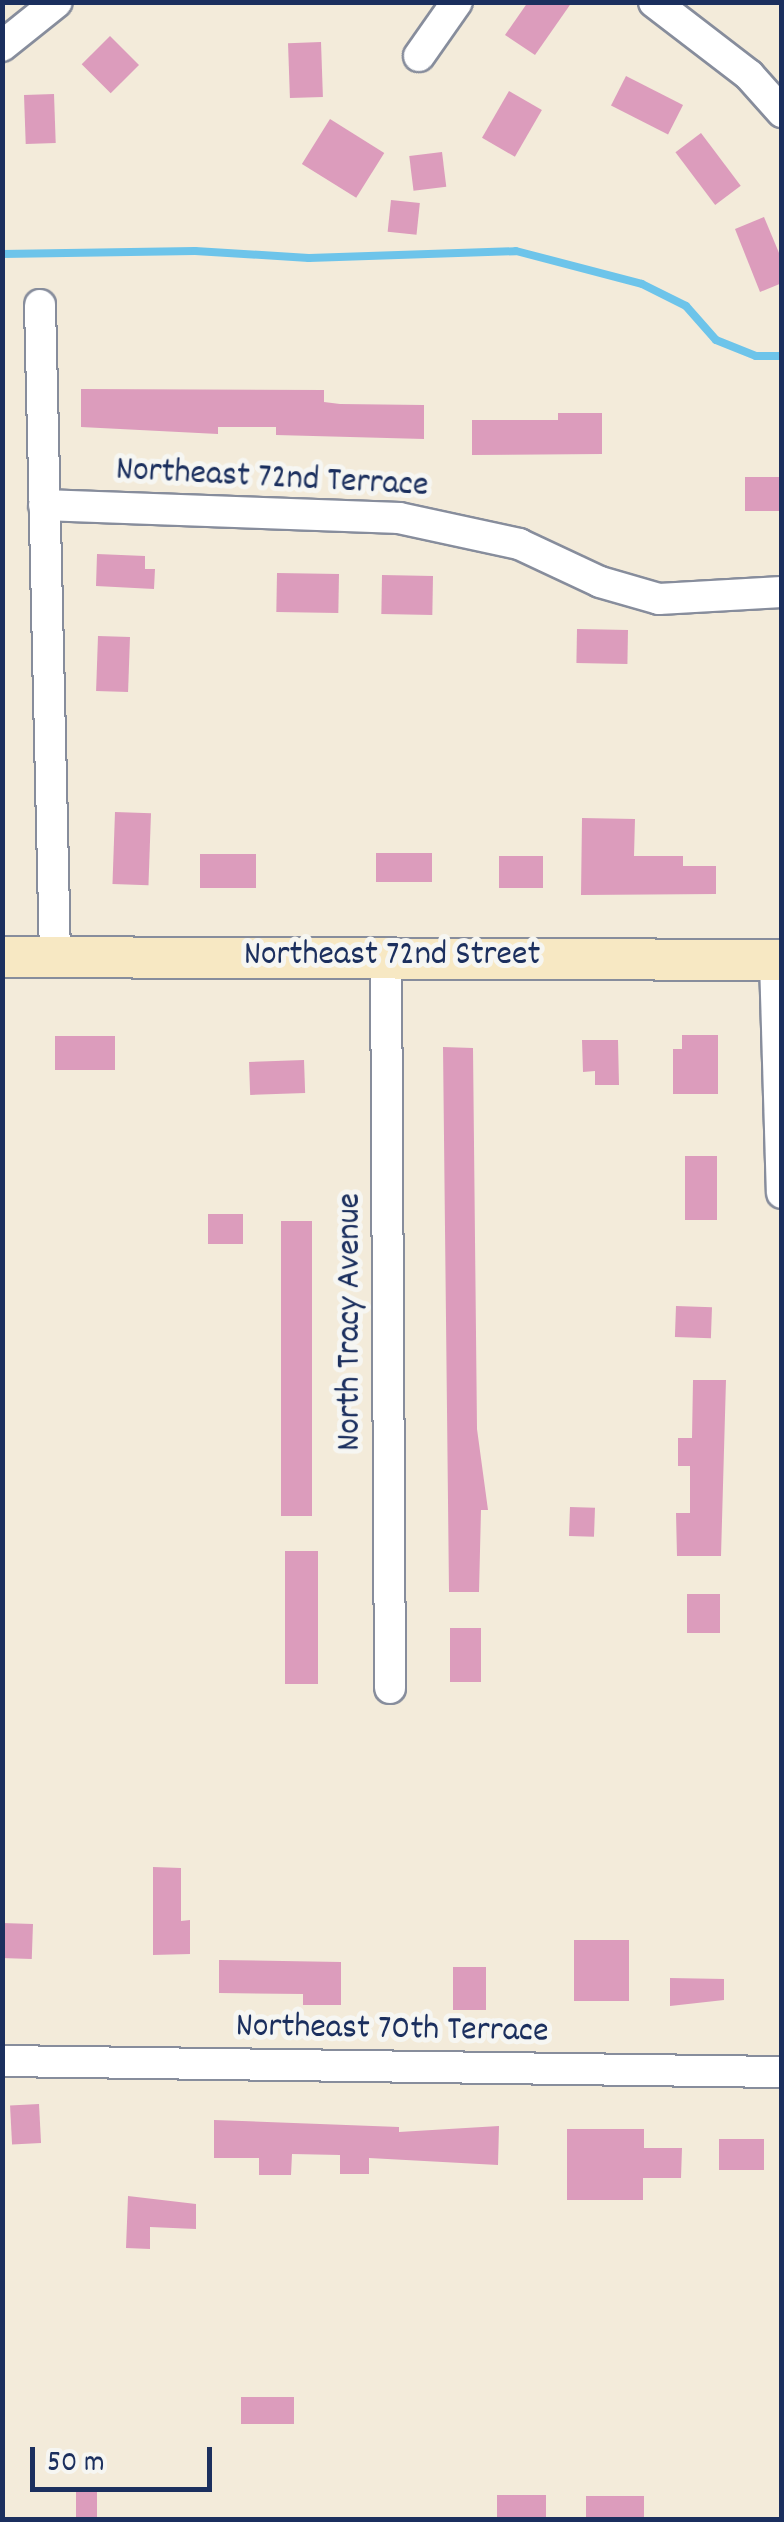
<!DOCTYPE html>
<html>
<head>
<meta charset="utf-8">
<style>
  body { margin:0 }
  #map { position:relative; width:784px; height:2522px; overflow:hidden; background:#f3ebda; font-family:Dekko,sans-serif }
  div>[style] { position:absolute }
  [style*='--x'] { left:calc(var(--x)*1px); top:calc(var(--y)*1px); width:calc(var(--w)*1px); rotate:calc(var(--a)*1deg) }
  .stream>* { height:8px; margin:-4px; padding:0 4px; transform-origin:4px; border-radius:4px; background:#6dc4ea }
  .building>* { inset:0; background:#dc9cbc; transform-origin:0 0 }
  .roads { filter:drop-shadow(2px 0 #878d9c) drop-shadow(-2px 0 #878d9c) drop-shadow(0 2px #878d9c) drop-shadow(0 -2px #878d9c) }
  .street>* { height:30px; margin:-15px; padding:0 15px; transform-origin:15px; border-radius:15px; background:#fff }
  .secondary>* { height:40px; margin:-20px; padding:0 20px; transform-origin:20px; border-radius:20px; background:#f7e8c3 }
  span { translate:-50% -50%; white-space:nowrap; text-align:center; line-height:1.15; -webkit-text-stroke:10px #f6f6f2; paint-order:stroke }
  .street-label { font-size:35px; color:#1b2f5e }
  .frame { position:absolute; inset:0; border:5px solid #1b2f5e; pointer-events:none }
  .scale { position:absolute; left:30px; top:2447px; width:182px; height:45px; box-sizing:border-box; border:5px solid #1b2f5e; border-top:0; padding-left:12px; font-size:30px; line-height:35px; white-space:nowrap; color:#1b2f5e; -webkit-text-stroke:8px #f6f6f2; paint-order:stroke }
</style>
</head>
<body>
<div id="map">
  <div class="stream">
    <i style="--x:2;--y:254;--w:193;--a:-0.9"></i>
    <i style="--x:195;--y:251;--w:114;--a:3.5"></i>
    <i style="--x:309;--y:258;--w:207;--a:-1.9"></i>
    <i style="--x:516;--y:251;--w:130;--a:14.7"></i>
    <i style="--x:642;--y:284;--w:49;--a:26.6"></i>
    <i style="--x:686;--y:306;--w:45;--a:48.6"></i>
    <i style="--x:716;--y:340;--w:43;--a:21.8"></i>
    <i style="--x:756;--y:356;--w:26;--a:0"></i>
  </div>
  <div class="building">
    <i style="clip-path:polygon(528px 2px,572px 2px,535px 55px,505px 35px)"></i>
    <i style="left:110px;top:36px;width:41px;height:40px;rotate:45deg"></i>
    <i style="left:321px;top:42px;width:55px;height:33px;rotate:88deg"></i>
    <i style="left:626px;top:76px;width:64px;height:33px;rotate:27deg"></i>
    <i style="left:509px;top:91px;width:38px;height:54px;rotate:30deg"></i>
    <i style="left:54px;top:94px;width:49px;height:30px;rotate:88deg"></i>
    <i style="left:330px;top:119px;width:64px;height:53px;rotate:32deg"></i>
    <i style="left:701px;top:133px;width:66px;height:32px;rotate:53deg"></i>
    <i style="left:442px;top:152px;width:35px;height:33px;rotate:83deg"></i>
    <i style="left:391px;top:200px;width:29px;height:32px;rotate:6deg"></i>
    <i style="clip-path:polygon(764px 217px,782px 260px,782px 283px,760px 292px,735px 229px)"></i>
    <i style="clip-path:polygon(81px 389px,324px 390px,324px 402px,340px 404px,424px 405px,424px 439px,276px 435px,276px 427px,218px 427px,218px 434px,81px 427px)"></i>
    <i style="clip-path:polygon(558px 413px,602px 413px,602px 454px,472px 455px,472px 420px,558px 420px)"></i>
    <i style="left:782px;top:477px;width:34px;height:37px;rotate:90deg"></i>
    <i style="clip-path:polygon(97px 554px,145px 556px,145px 569px,155px 569px,154px 589px,96px 586px)"></i>
    <i style="left:277px;top:573px;width:62px;height:39px;rotate:1deg"></i>
    <i style="left:382px;top:575px;width:51px;height:39px;rotate:1deg"></i>
    <i style="left:577px;top:629px;width:51px;height:34px;rotate:1deg"></i>
    <i style="left:98px;top:636px;width:32px;height:55px;rotate:2deg"></i>
    <i style="left:115px;top:812px;width:36px;height:72px;rotate:2deg"></i>
    <i style="clip-path:polygon(582px 818px,635px 819px,634px 856px,683px 856px,683px 866px,716px 866px,716px 894px,581px 895px)"></i>
    <i style="left:376px;top:853px;width:56px;height:29px"></i>
    <i style="left:200px;top:854px;width:56px;height:34px"></i>
    <i style="left:499px;top:856px;width:44px;height:32px"></i>
    <i style="clip-path:polygon(682px 1035px,718px 1035px,718px 1094px,673px 1094px,673px 1049px,682px 1049px)"></i>
    <i style="left:55px;top:1036px;width:60px;height:34px"></i>
    <i style="clip-path:polygon(582px 1040px,618px 1040px,619px 1085px,595px 1085px,595px 1071px,583px 1072px)"></i>
    <i style="clip-path:polygon(443px 1047px,473px 1048px,477px 1429px,488px 1510px,481px 1510px,479px 1592px,449px 1592px)"></i>
    <i style="left:304px;top:1060px;width:33px;height:55px;rotate:88deg"></i>
    <i style="left:685px;top:1156px;width:32px;height:64px"></i>
    <i style="left:208px;top:1214px;width:35px;height:30px"></i>
    <i style="left:281px;top:1221px;width:31px;height:295px"></i>
    <i style="left:676px;top:1306px;width:36px;height:31px;rotate:2deg"></i>
    <i style="clip-path:polygon(693px 1380px,726px 1380px,721px 1556px,677px 1556px,676px 1513px,690px 1513px,690px 1466px,678px 1466px,678px 1438px,692px 1438px)"></i>
    <i style="left:570px;top:1507px;width:25px;height:29px;rotate:2deg"></i>
    <i style="left:285px;top:1551px;width:33px;height:133px"></i>
    <i style="left:687px;top:1594px;width:33px;height:39px"></i>
    <i style="left:450px;top:1628px;width:31px;height:54px"></i>
    <i style="clip-path:polygon(153px 1867px,181px 1868px,181px 1921px,190px 1920px,190px 1954px,153px 1955px)"></i>
    <i style="left:2px;top:1923px;width:31px;height:35px;rotate:2deg"></i>
    <i style="left:574px;top:1940px;width:55px;height:61px"></i>
    <i style="clip-path:polygon(219px 1960px,341px 1962px,341px 2005px,303px 2005px,303px 1994px,219px 1993px)"></i>
    <i style="left:453px;top:1967px;width:33px;height:43px"></i>
    <i style="clip-path:polygon(670px 1978px,724px 1979px,724px 2000px,670px 2006px)"></i>
    <i style="left:39px;top:2104px;width:39px;height:29px;rotate:87deg"></i>
    <i style="clip-path:polygon(214px 2120px,399px 2127px,399px 2132px,499px 2126px,498px 2165px,369px 2158px,369px 2174px,340px 2174px,340px 2155px,292px 2154px,291px 2175px,259px 2175px,259px 2158px,214px 2158px)"></i>
    <i style="clip-path:polygon(567px 2129px,644px 2129px,644px 2148px,682px 2148px,681px 2178px,643px 2178px,643px 2200px,567px 2200px)"></i>
    <i style="left:719px;top:2139px;width:45px;height:31px"></i>
    <i style="clip-path:polygon(128px 2196px,196px 2204px,196px 2229px,150px 2227px,150px 2249px,126px 2248px)"></i>
    <i style="left:241px;top:2397px;width:53px;height:27px"></i>
    <i style="left:76px;top:2489px;width:21px;height:31px"></i>
    <i style="left:546px;top:2495px;width:25px;height:49px;rotate:90deg"></i>
    <i style="left:586px;top:2496px;width:58px;height:24px"></i>
  </div>
  <div class="roads">
    <div class="street">
      <i style="--x:654;--y:2;--w:120;--a:37.5"></i>
      <i style="--x:749;--y:75;--w:50;--a:48.3"></i>
      <i style="--x:2;--y:46;--w:70;--a:-38.7"></i>
      <i style="--x:419;--y:56;--w:66;--a:-54.9"></i>
      <i style="--x:40;--y:305;--w:652;--a:88.68"></i>
      <i style="--x:44;--y:505;--w:355;--a:2.1"></i>
      <i style="--x:399;--y:518;--w:123;--a:12.2"></i>
      <i style="--x:519;--y:544;--w:89;--a:25.1"></i>
      <i style="--x:600;--y:582;--w:61;--a:16.1"></i>
      <i style="--x:659;--y:599;--w:123;--a:-3.3"></i>
      <i style="--x:386;--y:954;--w:734;--a:89.69"></i>
      <i style="--x:775;--y:961;--w:232;--a:88.3"></i>
      <i style="--x:2;--y:2061;--w:780;--a:0.81"></i>
    </div>
    <div class="secondary">
      <i style="--x:2;--y:957;--w:780;--a:0.22"></i>
    </div>
  </div>
  <div class="street-label">
    <span style="left:272px;top:479px;rotate:3deg">Northeast 72nd Terrace</span>
    <span style="left:392px;top:956px">Northeast 72nd Street</span>
    <span style="left:351px;top:1322px;rotate:-90deg">North Tracy Avenue</span>
    <span style="left:392px;top:2030px;rotate:1deg">Northeast 70th Terrace</span>
  </div>
  <div class="frame"></div>
  <div class="scale">50 m</div>
</div>
</body>
</html>
